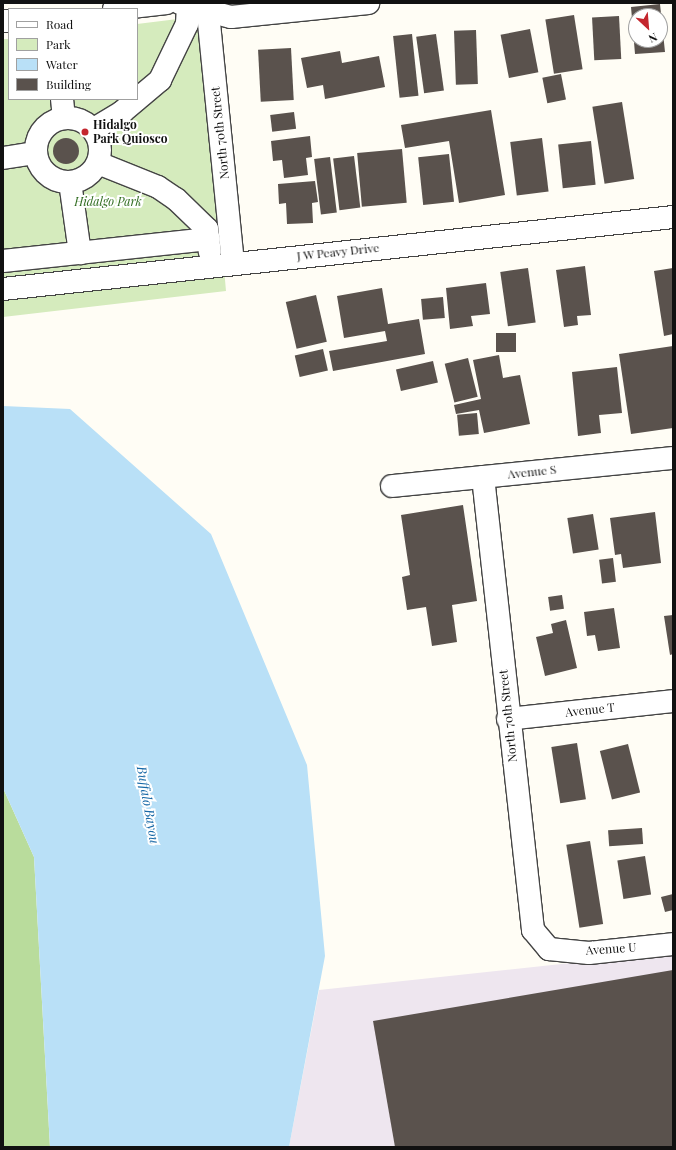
<!DOCTYPE html>
<html>
<head>
<meta charset="utf-8">
<style>
  body { margin:0 }
  #map { position:relative; width:676px; height:1150px; overflow:hidden; background:#fffdf5; font-family:"Playfair Display",serif }
  div>[style] { position:absolute }
  [style*='--x'] { left:calc(var(--x)*1px); top:calc(var(--y)*1px); width:calc(var(--w)*1px); rotate:calc(var(--a)*1deg) }
  .industrial>* { inset:0; background:#eee6ef }
  .green>* { inset:0; background:#d5ebbd }
  .forest>* { inset:0; background:#b9dc9c }
  .water>* { inset:0; background:#b9e0f7 }
  .building>* { inset:0; background:#5a524d; transform-origin:0 0 }
  .round { border-radius:50% }
  .roads { filter:drop-shadow(1px 0 #444) drop-shadow(-1px 0 #444) drop-shadow(0 1px #444) drop-shadow(0 -1px #444) }
  .street>* { height:22px; margin:-11px; padding:0 11px; transform-origin:11px; border-radius:11px; background:#fff }
  .street>.ring { margin:-11px; padding:0; box-sizing:content-box; background:none; border:22px solid #fff; border-radius:50% }
  .dots>* { width:11px; height:11px; translate:-50% -50%; box-sizing:border-box; border:2px solid #fff; border-radius:50% }
  span { translate:-50% -50%; white-space:nowrap; text-align:center; line-height:1.15; -webkit-text-stroke:4px #fff; paint-order:stroke }
  .poi-label { font-size:12px; color:#111; font-weight:700 }
  .left { translate:0 -50%; text-align:left }
  .street-label { font-size:12px; color:#111 }
  .park-label { font-size:12px; color:#2f6b1f; font-style:italic }
  .water-label { font-size:13px; color:#1768a6; font-style:italic }
  .frame { position:absolute; inset:0; border:4px solid #111; pointer-events:none }
  .legend { position:absolute; left:8px; top:8px; width:130px; height:92px; box-sizing:border-box; background:#fff; border:1px solid #a0a0a0; margin:0; padding:5px 7px; list-style:none; font-size:12px; color:#111 }
  .legend li { display:flex; align-items:center; gap:8px; height:20px }
  .legend b { width:20px; border:1px solid #a0a0a0 }
  .north { position:absolute; left:628px; top:8px; width:40px; height:40px; box-sizing:border-box; background:#fff; border:1px solid #a0a0a0; border-radius:50%; rotate:154deg; font-size:11px; font-weight:700; line-height:16px; text-align:center; color:#111 }
  .north::after { content:''; display:block; margin:auto; width:14px; height:18px; background:#c4262e; clip-path:polygon(50% 0,100% 100%,50% 72%,0 100%) }
</style>
</head>
<body>
<div id="map">
  <div class="industrial">
    <i style="clip-path:polygon(673px 952px,673px 1147px,289px 1147px,319px 990px)"></i>
  </div>
  <div class="green">
    <i style="clip-path:polygon(202px 16px,226px 291px,3px 317px,3px 39px,9px 39px,9px 99px,137px 99px,137px 24px)"></i>
  </div>
  <div class="forest">
    <i style="clip-path:polygon(3px 788px,34px 857px,50px 1147px,3px 1147px)"></i>
  </div>
  <div class="water">
    <i style="clip-path:polygon(3px 406px,70px 409px,211px 534px,307px 765px,325px 956px,289px 1147px,50px 1147px,34px 857px,3px 788px)"></i>
  </div>
  <div class="building">
    <i style="clip-path:polygon(evenodd,660px 4px,665px 52px,635px 54px,631px 7px,660px 4px,636px 16px,660px 16px,660px 40px,636px 40px,636px 16px)"></i>
    <i style="left:574px;top:15px;width:55px;height:29px;rotate:81deg"></i>
    <i style="left:619px;top:16px;width:43px;height:27px;rotate:87deg"></i>
    <i style="left:530px;top:29px;width:44px;height:30px;rotate:79deg"></i>
    <i style="left:476px;top:30px;width:54px;height:22px;rotate:88deg"></i>
    <i style="left:412px;top:34px;width:62px;height:19px;rotate:84deg"></i>
    <i style="left:436px;top:34px;width:57px;height:20px;rotate:82deg"></i>
    <i style="left:291px;top:48px;width:52px;height:33px;rotate:87deg"></i>
    <i style="clip-path:polygon(340px 51px,342px 63px,379px 56px,385px 87px,325px 99px,323px 85px,307px 88px,301px 58px)"></i>
    <i style="left:561px;top:74px;width:26px;height:19px;rotate:79deg"></i>
    <i style="left:622px;top:102px;width:78px;height:30px;rotate:81deg"></i>
    <i style="clip-path:polygon(491px 110px,505px 195px,459px 203px,449px 141px,405px 148px,401px 125px)"></i>
    <i style="left:294px;top:112px;width:17px;height:24px;rotate:83deg"></i>
    <i style="clip-path:polygon(310px 136px,312px 157px,306px 158px,308px 175px,284px 178px,282px 160px,273px 161px,271px 141px)"></i>
    <i class="round" style="left:53px;top:138px;width:26px;height:26px"></i>
    <i style="left:542px;top:138px;width:54px;height:32px;rotate:83deg"></i>
    <i style="left:591px;top:141px;width:44px;height:33px;rotate:84deg"></i>
    <i style="left:402px;top:149px;width:54px;height:45px;rotate:85deg"></i>
    <i style="left:449px;top:154px;width:48px;height:31px;rotate:84deg"></i>
    <i style="left:354px;top:156px;width:52px;height:21px;rotate:83deg"></i>
    <i style="left:330px;top:157px;width:56px;height:16px;rotate:83deg"></i>
    <i style="clip-path:polygon(315px 181px,318px 202px,312px 203px,313px 223px,287px 224px,286px 203px,279px 204px,278px 184px)"></i>
    <i style="clip-path:polygon(585px 266px,591px 315px,577px 316px,578px 325px,564px 327px,556px 270px)"></i>
    <i style="left:528px;top:268px;width:55px;height:28px;rotate:82deg"></i>
    <i style="clip-path:polygon(673px 268px,673px 334px,664px 336px,654px 271px)"></i>
    <i style="clip-path:polygon(486px 283px,490px 314px,471px 316px,473px 326px,450px 329px,446px 288px)"></i>
    <i style="clip-path:polygon(382px 288px,388px 324px,419px 319px,425px 354px,333px 371px,329px 351px,387px 341px,385px 331px,344px 338px,337px 296px)"></i>
    <i style="left:316px;top:295px;width:48px;height:31px;rotate:77deg"></i>
    <i style="left:443px;top:297px;width:21px;height:22px;rotate:85deg"></i>
    <i style="left:516px;top:333px;width:19px;height:20px;rotate:90deg"></i>
    <i style="clip-path:polygon(673px 346px,673px 428px,631px 434px,619px 354px)"></i>
    <i style="left:323px;top:349px;width:22px;height:29px;rotate:77deg"></i>
    <i style="clip-path:polygon(499px 355px,503px 378px,520px 375px,530px 424px,484px 433px,479px 410px,456px 414px,454px 405px,481px 399px,473px 360px)"></i>
    <i style="left:468px;top:358px;width:40px;height:24px;rotate:76deg"></i>
    <i style="left:433px;top:361px;width:22px;height:38px;rotate:77deg"></i>
    <i style="clip-path:polygon(617px 367px,622px 413px,599px 415px,601px 433px,578px 436px,572px 372px)"></i>
    <i style="left:477px;top:413px;width:21px;height:20px;rotate:85deg"></i>
    <i style="clip-path:polygon(463px 505px,477px 601px,452px 605px,457px 642px,432px 646px,426px 607px,407px 610px,402px 577px,410px 575px,401px 515px)"></i>
    <i style="clip-path:polygon(655px 512px,661px 563px,623px 568px,621px 554px,615px 555px,610px 518px)"></i>
    <i style="left:593px;top:514px;width:36px;height:26px;rotate:81deg"></i>
    <i style="left:613px;top:558px;width:24px;height:14px;rotate:83deg"></i>
    <i style="left:562px;top:595px;width:14px;height:14px;rotate:82deg"></i>
    <i style="clip-path:polygon(614px 608px,620px 648px,598px 651px,595px 635px,587px 636px,584px 612px)"></i>
    <i style="clip-path:polygon(673px 615px,673px 654px,670px 655px,664px 616px)"></i>
    <i style="clip-path:polygon(566px 620px,577px 668px,545px 676px,536px 637px,553px 633px,551px 624px)"></i>
    <i style="left:577px;top:743px;width:57px;height:26px;rotate:81deg"></i>
    <i style="left:628px;top:744px;width:50px;height:29px;rotate:76deg"></i>
    <i style="left:642px;top:828px;width:16px;height:34px;rotate:86deg"></i>
    <i style="left:590px;top:841px;width:84px;height:24px;rotate:81deg"></i>
    <i style="left:645px;top:856px;width:39px;height:28px;rotate:81deg"></i>
    <i style="clip-path:polygon(673px 894px,673px 910px,665px 912px,661px 897px)"></i>
    <i style="clip-path:polygon(673px 970px,673px 1147px,395px 1147px,373px 1021px)"></i>
  </div>
  <div class="roads">
    <div class="street">
      <i style="--x:180;--y:3;--w:53;--a:15.4"></i>
      <i style="--x:231;--y:17;--w:138;--a:-5.8"></i>
      <i style="--x:207;--y:3;--w:261;--a:84.3"></i>
      <i style="--x:114;--y:9;--w:53;--a:-6.5"></i>
      <i style="--x:3;--y:21;--w:6;--a:0"></i>
      <i style="--x:62;--y:99;--w:19;--a:84"></i>
      <i class="ring" style="left:36px;top:118px;width:42px;height:42px"></i>
      <i style="--x:94;--y:129;--w:33;--a:-31"></i>
      <i style="--x:122;--y:112;--w:50;--a:-40.1"></i>
      <i style="--x:160;--y:80;--w:62;--a:-64.3"></i>
      <i style="--x:187;--y:24;--w:19;--a:-87"></i>
      <i style="--x:3;--y:158;--w:33;--a:-9"></i>
      <i style="--x:98;--y:163;--w:65;--a:21.8"></i>
      <i style="--x:158;--y:187;--w:22;--a:34"></i>
      <i style="--x:176;--y:199;--w:43;--a:44.1"></i>
      <i style="--x:207;--y:229;--w:23;--a:83"></i>
      <i style="--x:70;--y:182;--w:72;--a:82"></i>
      <i style="--x:3;--y:261;--w:207;--a:-6.1"></i>
      <i style="--x:3;--y:289;--w:674;--a:-6.13"></i>
      <i style="--x:483;--y:477;--w:456;--a:83.7"></i>
      <i style="--x:533;--y:930;--w:25;--a:50"></i>
      <i style="--x:549;--y:949;--w:40;--a:5.7"></i>
      <i style="--x:589;--y:953;--w:84;--a:-6.1"></i>
      <i style="--x:392;--y:486;--w:282;--a:-5.7"></i>
      <i style="--x:508;--y:719;--w:166;--a:-6.2"></i>
    </div>
  </div>
  <div class="dots">
    <i style="left:85px;top:132px;background:#c4262e"></i>
  </div>
  <div class="poi-label">
    <span class="left" style="left:93px;top:132px">Hidalgo<br>Park Quiosco</span>
  </div>
  <div class="street-label">
    <span style="left:220px;top:133px;rotate:-96deg">North 70th Street</span>
    <span style="left:338px;top:252px;rotate:-6deg">J W Peavy Drive</span>
    <span style="left:532px;top:472px;rotate:-6deg">Avenue S</span>
    <span style="left:590px;top:710px;rotate:-6deg">Avenue T</span>
    <span style="left:508px;top:716px;rotate:-96deg">North 70th Street</span>
    <span style="left:611px;top:949px;rotate:-4deg">Avenue U</span>
  </div>
  <div class="park-label">
    <span style="left:108px;top:202px">Hidalgo Park</span>
  </div>
  <div class="water-label">
    <span style="left:148px;top:805px;rotate:80deg">Buffalo Bayou</span>
  </div>
  <div class="frame"></div>
  <ul class="legend">
  <li><b style="height:5px;background:#fff"></b>Road</li>
  <li><b style="height:11px;background:#d5ebbd"></b>Park</li>
  <li><b style="height:11px;background:#b9e0f7"></b>Water</li>
  <li><b style="height:11px;background:#5a524d"></b>Building</li>
  </ul>
  <div class="north">N</div>
</div>
</body>
</html>
